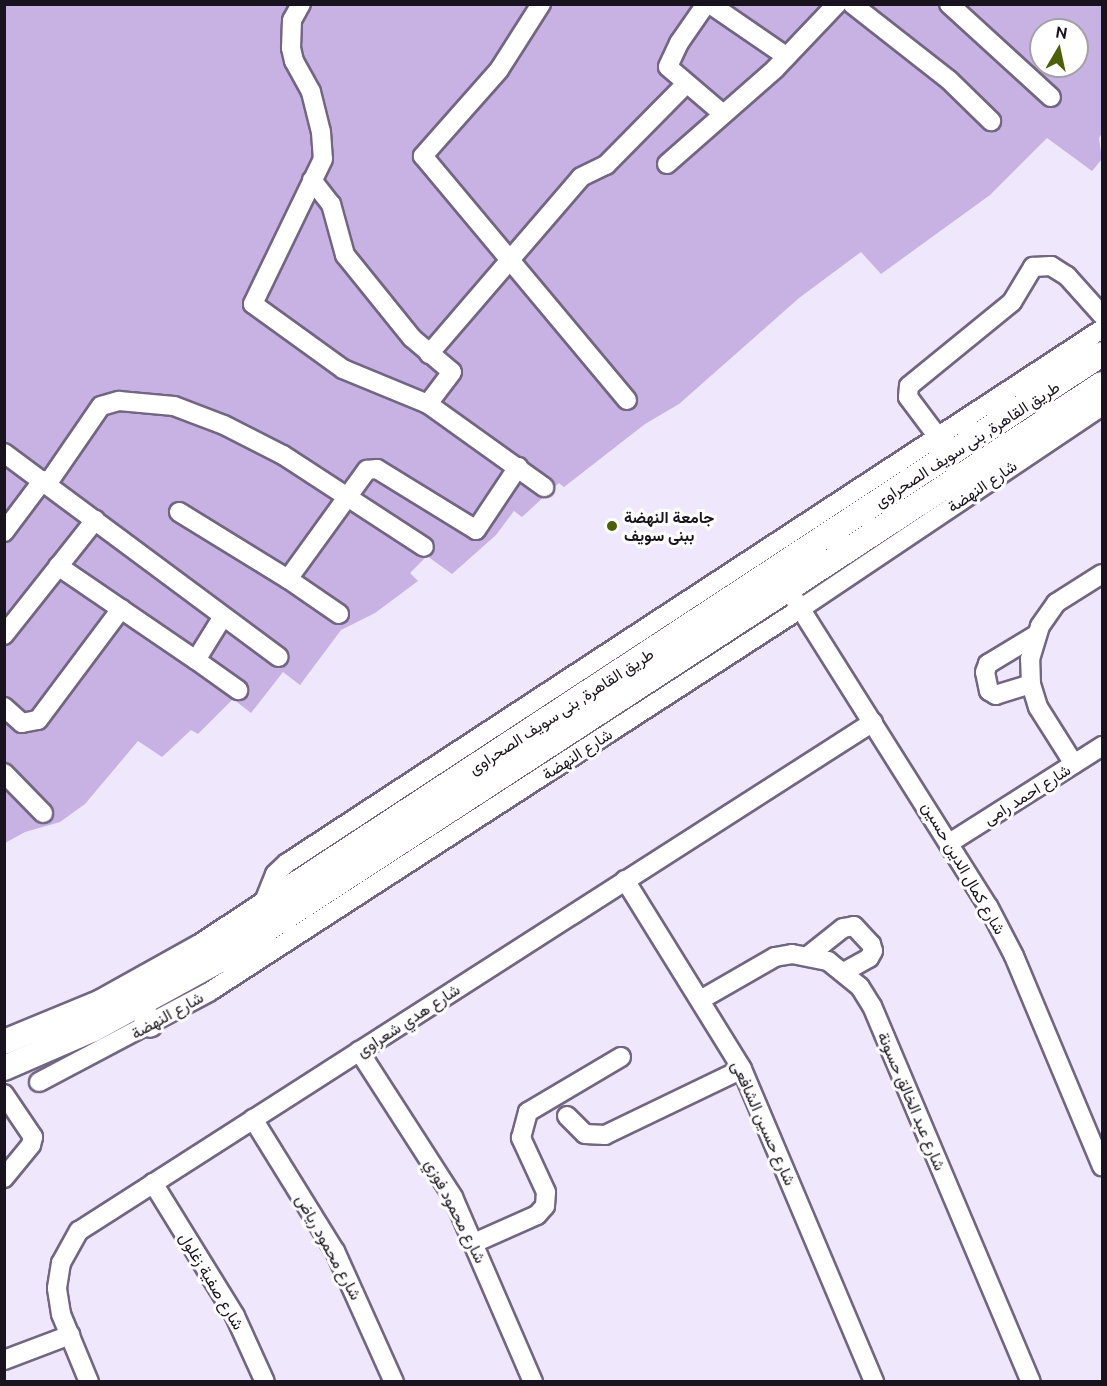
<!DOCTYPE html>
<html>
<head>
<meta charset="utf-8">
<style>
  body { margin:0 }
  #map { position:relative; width:1107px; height:1386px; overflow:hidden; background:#efe7fb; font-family:Ubuntu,Vazirmatn,sans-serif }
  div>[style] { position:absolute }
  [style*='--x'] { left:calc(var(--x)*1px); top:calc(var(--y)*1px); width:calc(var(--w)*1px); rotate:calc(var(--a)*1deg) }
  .green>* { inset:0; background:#c7b2e3 }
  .roads { filter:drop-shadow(2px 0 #726682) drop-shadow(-2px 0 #726682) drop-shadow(0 2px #726682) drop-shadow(0 -2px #726682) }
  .minor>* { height:18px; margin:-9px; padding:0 9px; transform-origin:9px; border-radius:9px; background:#fff }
  .major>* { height:24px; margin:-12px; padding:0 12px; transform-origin:12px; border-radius:12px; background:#fff }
  .dots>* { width:16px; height:16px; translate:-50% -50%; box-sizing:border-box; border:3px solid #fff; border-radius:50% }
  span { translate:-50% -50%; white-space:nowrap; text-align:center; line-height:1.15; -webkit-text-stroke:6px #fff; paint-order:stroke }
  .street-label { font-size:16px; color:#18131e }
  .poi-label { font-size:16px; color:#18131e; font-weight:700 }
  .left { translate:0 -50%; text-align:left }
  .frame { position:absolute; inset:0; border:6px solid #18131e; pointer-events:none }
  .north { position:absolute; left:1029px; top:18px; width:60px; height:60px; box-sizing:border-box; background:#fff; border:2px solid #a3a1a5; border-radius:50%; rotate:9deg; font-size:16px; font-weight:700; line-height:24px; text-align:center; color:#18131e }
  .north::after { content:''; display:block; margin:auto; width:21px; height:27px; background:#4a600a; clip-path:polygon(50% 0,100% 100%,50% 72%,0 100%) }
</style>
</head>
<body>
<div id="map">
  <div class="green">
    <i style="clip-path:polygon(evenodd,5px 5px,1102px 5px,1102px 133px,1099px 138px,1102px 159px,1092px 171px,1047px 138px,990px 195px,881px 274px,861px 252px,799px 298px,679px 404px,645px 424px,564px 487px,559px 483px,522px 517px,514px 511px,496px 535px,452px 574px,427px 556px,410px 573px,418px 581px,375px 613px,341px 630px,300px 685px,283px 672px,251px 713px,233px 699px,198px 734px,191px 730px,162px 757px,138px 741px,85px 804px,60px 822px,25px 832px,5px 843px,5px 5px,1041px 30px,1077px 30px,1077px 66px,1041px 66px,1041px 30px)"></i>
  </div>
  <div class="roads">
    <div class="minor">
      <i style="--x:301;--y:4;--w:18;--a:119"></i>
      <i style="--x:292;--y:20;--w:28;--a:92"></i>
      <i style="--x:291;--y:48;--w:13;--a:77"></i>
      <i style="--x:294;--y:61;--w:35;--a:61"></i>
      <i style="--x:311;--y:92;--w:41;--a:76"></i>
      <i style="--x:321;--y:132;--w:27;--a:86"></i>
      <i style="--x:323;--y:159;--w:161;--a:115.8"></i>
      <i style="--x:253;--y:304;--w:111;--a:35.8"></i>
      <i style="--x:343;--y:369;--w:92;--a:22.4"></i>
      <i style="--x:428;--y:404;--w:143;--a:35.6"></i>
      <i style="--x:541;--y:4;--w:78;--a:122.5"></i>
      <i style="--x:499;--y:70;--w:115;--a:131.5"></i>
      <i style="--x:423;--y:156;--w:318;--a:50.1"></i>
      <i style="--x:706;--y:4;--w:47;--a:124.7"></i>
      <i style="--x:679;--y:43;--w:26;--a:115"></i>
      <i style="--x:668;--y:67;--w:72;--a:40.5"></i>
      <i style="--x:710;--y:4;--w:93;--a:34.5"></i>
      <i style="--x:852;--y:4;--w:123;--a:38.1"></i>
      <i style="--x:949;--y:80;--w:59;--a:44.3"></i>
      <i style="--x:949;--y:4;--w:138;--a:42.4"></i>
      <i style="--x:667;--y:164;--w:144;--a:-41.3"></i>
      <i style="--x:775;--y:69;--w:90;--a:-46.4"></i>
      <i style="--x:312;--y:180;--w:31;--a:52"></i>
      <i style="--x:331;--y:204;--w:53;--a:74.6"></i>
      <i style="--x:345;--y:255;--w:107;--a:51.1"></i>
      <i style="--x:412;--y:338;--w:52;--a:40.4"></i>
      <i style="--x:452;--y:372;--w:40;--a:127"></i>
      <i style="--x:429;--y:354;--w:233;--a:-49.3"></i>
      <i style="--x:581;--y:177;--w:28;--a:-26"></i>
      <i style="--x:606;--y:165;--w:112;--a:-45.4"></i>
      <i style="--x:938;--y:437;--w:50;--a:-126.9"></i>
      <i style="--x:908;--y:397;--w:11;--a:-85"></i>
      <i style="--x:909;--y:386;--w:133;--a:-39.2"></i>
      <i style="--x:1012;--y:302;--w:41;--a:-59"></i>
      <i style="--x:1033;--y:267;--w:18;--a:-3"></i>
      <i style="--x:1051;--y:266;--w:19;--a:32"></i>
      <i style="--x:1067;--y:276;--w:52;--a:48.1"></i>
      <i style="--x:4;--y:453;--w:342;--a:36.6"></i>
      <i style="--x:48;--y:483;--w:93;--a:-55.5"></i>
      <i style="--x:101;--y:406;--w:19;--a:-16"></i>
      <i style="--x:119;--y:401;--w:55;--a:5.2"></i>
      <i style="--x:174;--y:406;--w:53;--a:20.8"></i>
      <i style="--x:224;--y:425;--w:66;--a:27"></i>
      <i style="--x:283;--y:455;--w:168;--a:33.1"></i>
      <i style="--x:179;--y:512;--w:128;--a:31.6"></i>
      <i style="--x:4;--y:532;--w:65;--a:-53.1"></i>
      <i style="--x:58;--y:566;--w:167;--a:34.3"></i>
      <i style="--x:795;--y:600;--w:362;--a:57.8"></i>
      <i style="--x:988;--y:906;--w:56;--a:62.5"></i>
      <i style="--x:1014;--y:956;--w:228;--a:67.3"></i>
      <i style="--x:339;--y:614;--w:62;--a:-145.5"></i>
      <i style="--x:288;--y:579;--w:135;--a:-54.1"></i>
      <i style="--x:367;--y:470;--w:10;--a:-6"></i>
      <i style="--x:377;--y:469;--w:116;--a:31.6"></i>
      <i style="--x:476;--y:530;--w:76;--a:-56.3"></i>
      <i style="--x:222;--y:618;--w:49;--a:121.8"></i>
      <i style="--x:196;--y:660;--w:52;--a:35.5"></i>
      <i style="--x:4;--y:635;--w:147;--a:-51.6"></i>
      <i style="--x:1031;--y:684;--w:37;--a:163"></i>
      <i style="--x:996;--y:695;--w:8;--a:-150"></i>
      <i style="--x:989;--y:691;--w:19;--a:-102"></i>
      <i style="--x:985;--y:672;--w:9;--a:-69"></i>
      <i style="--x:988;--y:664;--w:56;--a:-31.1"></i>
      <i style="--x:4;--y:707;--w:24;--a:42"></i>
      <i style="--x:22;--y:723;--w:16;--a:-11"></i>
      <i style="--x:38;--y:720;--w:139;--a:-53.2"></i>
      <i style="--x:1074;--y:764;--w:67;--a:-122.3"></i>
      <i style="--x:1038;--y:707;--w:24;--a:-107"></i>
      <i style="--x:1031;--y:684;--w:25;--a:-92"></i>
      <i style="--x:1030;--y:659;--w:34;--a:-73"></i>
      <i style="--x:1040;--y:626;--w:28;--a:-55"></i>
      <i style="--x:1056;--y:603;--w:54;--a:-32.2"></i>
      <i style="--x:4;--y:773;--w:56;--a:45.7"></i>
      <i style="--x:951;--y:842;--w:179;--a:-32.4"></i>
      <i style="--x:625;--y:880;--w:222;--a:58.2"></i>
      <i style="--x:742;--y:1069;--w:340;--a:67.1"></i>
      <i style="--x:263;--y:904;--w:32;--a:-68"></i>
      <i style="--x:275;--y:874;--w:16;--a:-43"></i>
      <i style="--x:287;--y:863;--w:974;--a:-33.23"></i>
      <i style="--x:809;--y:955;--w:43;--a:-38.5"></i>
      <i style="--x:843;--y:928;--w:11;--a:-10"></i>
      <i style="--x:854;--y:926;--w:25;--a:47"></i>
      <i style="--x:871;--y:944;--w:7;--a:74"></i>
      <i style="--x:873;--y:951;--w:8;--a:120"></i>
      <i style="--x:869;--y:958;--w:29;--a:151"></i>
      <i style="--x:702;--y:999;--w:84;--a:-29.9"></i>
      <i style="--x:775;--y:957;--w:17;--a:-10"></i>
      <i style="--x:792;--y:954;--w:37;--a:11"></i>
      <i style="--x:828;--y:961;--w:41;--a:39.1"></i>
      <i style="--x:860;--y:987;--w:22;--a:58"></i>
      <i style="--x:872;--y:1006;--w:408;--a:67.1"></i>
      <i style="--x:359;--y:1051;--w:174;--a:57.2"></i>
      <i style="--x:453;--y:1197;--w:202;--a:66.6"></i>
      <i style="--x:39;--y:1082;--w:192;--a:-27.9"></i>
      <i style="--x:209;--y:992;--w:704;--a:-32.95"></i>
      <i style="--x:800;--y:609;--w:364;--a:-33.9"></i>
      <i style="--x:4;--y:1094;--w:52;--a:56"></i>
      <i style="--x:33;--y:1137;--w:8;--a:104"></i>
      <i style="--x:31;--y:1145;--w:43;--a:129.3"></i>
      <i style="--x:567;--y:1116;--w:25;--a:45"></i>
      <i style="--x:585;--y:1134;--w:20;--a:3"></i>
      <i style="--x:605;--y:1135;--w:152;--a:-25.7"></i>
      <i style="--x:253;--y:1119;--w:155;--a:58.2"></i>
      <i style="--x:335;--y:1251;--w:144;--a:65.8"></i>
      <i style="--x:153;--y:1183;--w:156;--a:58.3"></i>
      <i style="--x:235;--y:1316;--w:72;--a:65.6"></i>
      <i style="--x:474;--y:1243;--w:69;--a:-24"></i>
      <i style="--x:537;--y:1215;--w:12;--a:-48"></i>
      <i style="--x:545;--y:1206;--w:14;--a:-86"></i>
      <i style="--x:546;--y:1192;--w:60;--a:-114.8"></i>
      <i style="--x:521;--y:1138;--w:27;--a:-75"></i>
      <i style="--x:528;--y:1112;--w:108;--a:-30.6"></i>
      <i style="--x:4;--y:1360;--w:71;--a:-20.7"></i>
      <i style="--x:89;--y:1382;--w:74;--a:-112.4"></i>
      <i style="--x:61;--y:1314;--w:26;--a:-99"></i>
      <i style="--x:57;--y:1288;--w:25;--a:-81"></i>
      <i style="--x:61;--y:1263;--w:37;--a:-61"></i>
      <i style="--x:79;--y:1231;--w:943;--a:-32.66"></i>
    </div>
    <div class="major">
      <i style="--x:938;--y:437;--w:21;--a:53"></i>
      <i style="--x:140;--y:1005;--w:22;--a:63"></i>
      <i style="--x:4;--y:1042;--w:105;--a:-22.4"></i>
      <i style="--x:101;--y:1002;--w:113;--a:-29.1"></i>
      <i style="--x:200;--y:947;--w:1079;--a:-33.32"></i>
      <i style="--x:4;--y:1068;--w:98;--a:-23.4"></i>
      <i style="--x:94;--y:1029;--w:144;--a:-28.7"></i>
      <i style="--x:220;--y:960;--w:1053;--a:-33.15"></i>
    </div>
  </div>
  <div class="dots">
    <i style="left:612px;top:526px;background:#4a600a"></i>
  </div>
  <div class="street-label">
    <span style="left:967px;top:444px;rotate:-33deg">طريق القاهرة, بنى سويف الصحراوى</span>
    <span style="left:982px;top:486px;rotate:-34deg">شارع النهضة</span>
    <span style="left:561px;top:711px;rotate:-33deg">طريق القاهرة, بنى سويف الصحراوى</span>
    <span style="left:577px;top:754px;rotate:-33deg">شارع النهضة</span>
    <span style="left:1027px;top:794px;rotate:-32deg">شارع احمد رامى</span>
    <span style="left:964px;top:868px;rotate:60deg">شارع كمال الدين حسين</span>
    <span style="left:167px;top:1015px;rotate:-29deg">شارع النهضة</span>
    <span style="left:408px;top:1020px;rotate:-33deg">شارع هدي شعراوى</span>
    <span style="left:912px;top:1101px;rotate:67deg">شارع عبد الخالق حسونة</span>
    <span style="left:764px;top:1123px;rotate:66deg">شارع حسين الشافعى</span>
    <span style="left:456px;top:1211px;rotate:63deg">شارع محمود فوزي</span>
    <span style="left:329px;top:1247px;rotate:61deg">شارع محمود رياض</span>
    <span style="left:212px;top:1281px;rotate:59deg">شارع صفية زغلول</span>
  </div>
  <div class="poi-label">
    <span class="left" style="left:624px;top:526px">جامعة النهضة<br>ببنى سويف</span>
  </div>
  <div class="frame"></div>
  <div class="north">N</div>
</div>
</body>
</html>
